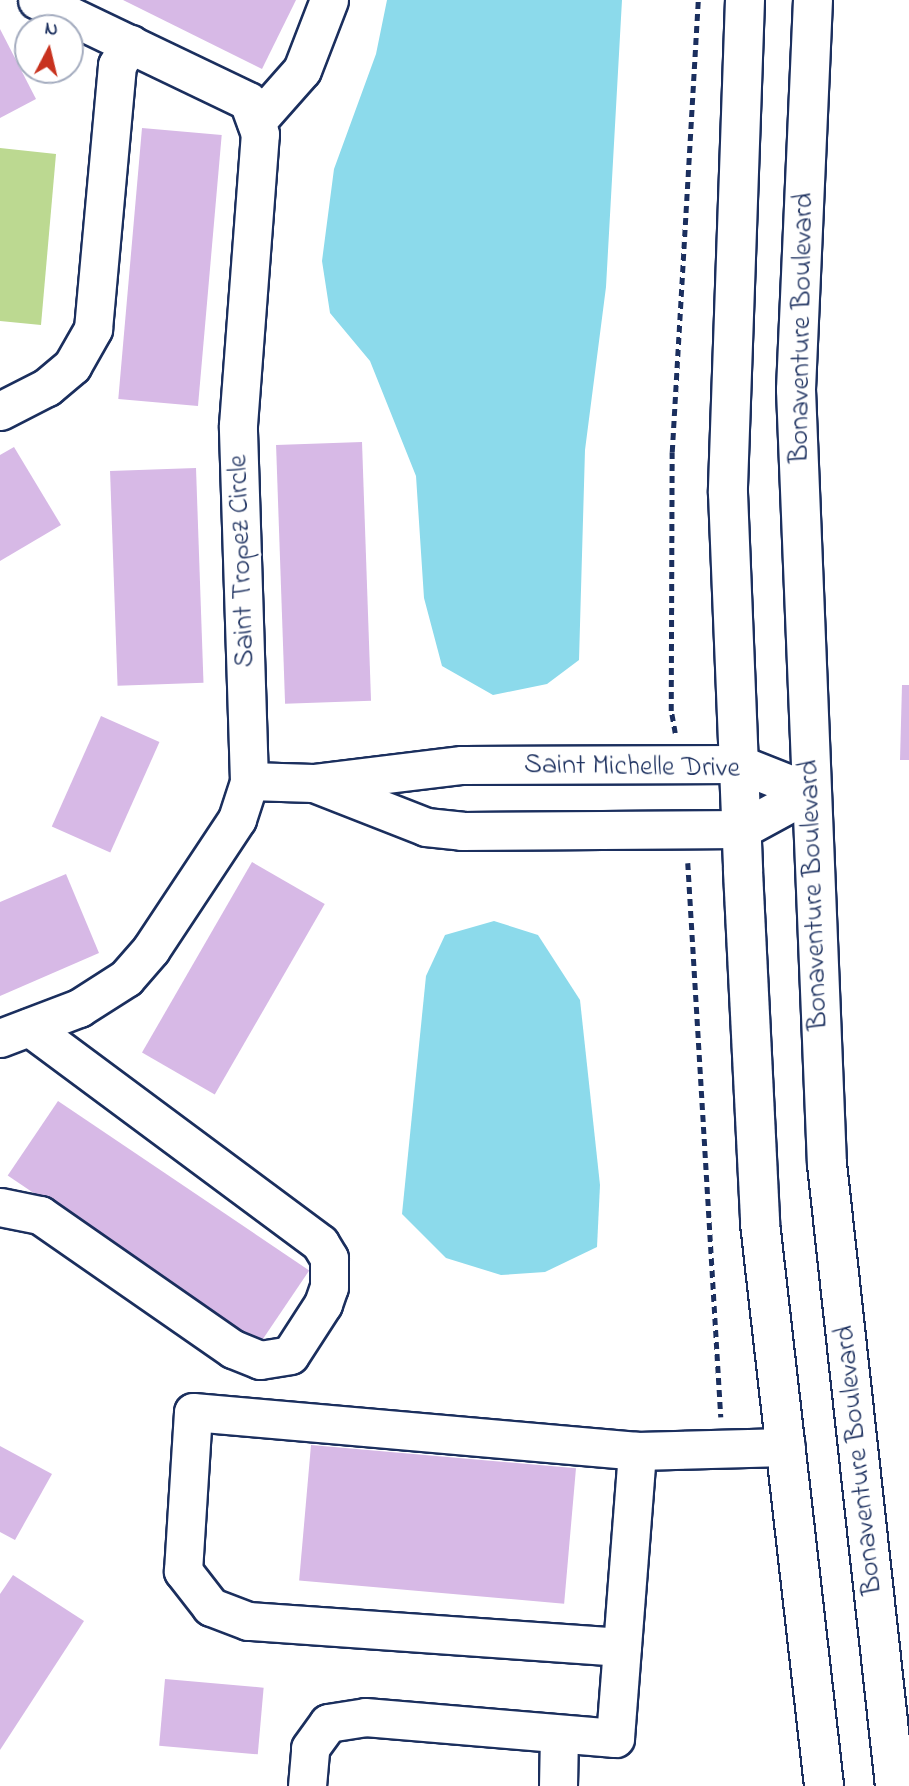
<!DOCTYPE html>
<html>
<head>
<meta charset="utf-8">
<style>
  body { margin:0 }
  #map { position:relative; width:909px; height:1786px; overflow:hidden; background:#fff; font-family:"Indie Flower",sans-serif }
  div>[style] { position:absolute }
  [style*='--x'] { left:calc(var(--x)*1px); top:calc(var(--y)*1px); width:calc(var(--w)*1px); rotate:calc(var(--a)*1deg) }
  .green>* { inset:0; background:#bcd991 }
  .water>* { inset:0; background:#8cdaeb }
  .building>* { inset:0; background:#d7b9e6; transform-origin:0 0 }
  .path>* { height:4.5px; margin-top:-2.25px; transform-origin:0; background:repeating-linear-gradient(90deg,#1b2f5e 0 7px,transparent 0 12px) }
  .roads { filter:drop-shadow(2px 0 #1b2f5e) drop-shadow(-2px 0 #1b2f5e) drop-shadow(0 2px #1b2f5e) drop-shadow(0 -2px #1b2f5e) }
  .minor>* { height:37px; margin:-18.5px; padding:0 18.5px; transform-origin:18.5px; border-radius:18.5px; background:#fff }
  .major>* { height:38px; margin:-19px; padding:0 19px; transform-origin:19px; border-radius:19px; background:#fff }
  span { translate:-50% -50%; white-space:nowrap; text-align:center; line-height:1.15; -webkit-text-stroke:5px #fff; paint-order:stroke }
  .street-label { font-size:28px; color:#1b2f5e }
  .north { position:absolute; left:14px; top:14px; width:70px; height:70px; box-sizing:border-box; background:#fff; border:2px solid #a4acbf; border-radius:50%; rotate:7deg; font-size:19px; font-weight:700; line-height:28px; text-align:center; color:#1b2f5e }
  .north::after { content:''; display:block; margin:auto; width:24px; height:32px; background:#c8321e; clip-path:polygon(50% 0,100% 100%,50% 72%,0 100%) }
</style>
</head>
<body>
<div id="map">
  <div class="green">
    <i style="clip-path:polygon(0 148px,56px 154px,41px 325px,0 321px)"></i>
  </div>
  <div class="water">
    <i style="clip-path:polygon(387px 0,622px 0,606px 287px,585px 450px,579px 660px,547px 684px,493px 695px,442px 666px,424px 598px,416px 476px,370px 361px,330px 313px,322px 261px,334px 169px,376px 54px)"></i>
    <i style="clip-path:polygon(494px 921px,538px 935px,580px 1000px,600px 1185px,597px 1247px,545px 1272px,501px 1275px,446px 1258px,402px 1214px,426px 976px,445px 935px)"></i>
  </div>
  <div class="building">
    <i style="clip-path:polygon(123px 0,296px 0,262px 69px)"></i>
    <i style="clip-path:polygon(0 29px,36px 99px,0 118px)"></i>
    <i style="left:142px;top:128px;width:80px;height:272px;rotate:5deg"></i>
    <i style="left:362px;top:442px;width:259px;height:86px;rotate:88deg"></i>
    <i style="clip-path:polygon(14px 447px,61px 525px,0 561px,0 455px)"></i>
    <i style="left:196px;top:468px;width:215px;height:86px;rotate:88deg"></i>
    <i style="clip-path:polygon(902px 685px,909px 685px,909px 760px,900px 760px)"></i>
    <i style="left:101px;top:716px;width:64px;height:121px;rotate:24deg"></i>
    <i style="left:252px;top:862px;width:84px;height:220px;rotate:30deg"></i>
    <i style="clip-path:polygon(66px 874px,99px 953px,0 996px,0 902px)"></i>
    <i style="left:58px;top:1101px;width:303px;height:90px;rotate:34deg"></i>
    <i style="left:311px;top:1445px;width:266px;height:136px;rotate:5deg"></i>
    <i style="clip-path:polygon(0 1446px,52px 1474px,15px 1540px,0 1532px)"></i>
    <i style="clip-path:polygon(13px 1575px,84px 1621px,0 1750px,0 1594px)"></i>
    <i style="left:165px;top:1679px;width:99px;height:67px;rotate:5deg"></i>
  </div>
  <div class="path">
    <i style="--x:675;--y:733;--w:22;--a:-100"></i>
    <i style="--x:671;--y:711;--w:259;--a:-89.8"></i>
    <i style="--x:672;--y:452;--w:453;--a:-86.7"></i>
    <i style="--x:688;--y:863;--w:555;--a:86.59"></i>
  </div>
  <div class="roads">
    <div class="minor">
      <i style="--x:256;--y:122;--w:69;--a:-48.5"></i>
      <i style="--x:302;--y:70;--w:75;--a:-68.9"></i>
      <i style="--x:0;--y:411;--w:53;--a:-27.1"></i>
      <i style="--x:47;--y:387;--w:33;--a:-40"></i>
      <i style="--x:72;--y:366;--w:43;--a:-60.4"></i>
      <i style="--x:93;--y:329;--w:265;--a:-84.8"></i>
      <i style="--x:117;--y:65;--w:25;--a:-58"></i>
      <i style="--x:249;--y:781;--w:64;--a:1.8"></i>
      <i style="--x:313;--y:783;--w:150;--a:-6.9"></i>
      <i style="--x:462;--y:765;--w:277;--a:-0.2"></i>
      <i style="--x:739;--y:764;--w:76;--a:21.5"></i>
      <i style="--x:314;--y:783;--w:120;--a:21.4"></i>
      <i style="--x:426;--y:827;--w:36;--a:6"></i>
      <i style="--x:462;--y:831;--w:280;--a:-0.4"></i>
      <i style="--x:742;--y:829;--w:77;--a:-28.6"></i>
      <i style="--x:0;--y:1038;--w:85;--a:-20.8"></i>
      <i style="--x:79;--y:1008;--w:56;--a:-32.6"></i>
      <i style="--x:126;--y:978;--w:38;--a:-49"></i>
      <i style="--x:151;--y:949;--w:156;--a:-56.5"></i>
      <i style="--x:237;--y:819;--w:40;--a:-72"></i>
      <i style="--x:249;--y:781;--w:356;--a:-91.8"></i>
      <i style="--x:238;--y:425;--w:292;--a:-85.7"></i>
      <i style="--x:260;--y:134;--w:35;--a:-110"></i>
      <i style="--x:248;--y:101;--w:234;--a:-154.4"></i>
      <i style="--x:0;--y:1207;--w:41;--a:11.3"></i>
      <i style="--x:40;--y:1215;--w:235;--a:34.8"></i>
      <i style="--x:233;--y:1349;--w:29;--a:22"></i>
      <i style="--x:260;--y:1360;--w:30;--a:-9"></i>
      <i style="--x:290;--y:1355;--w:61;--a:-57.1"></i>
      <i style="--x:323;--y:1304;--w:18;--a:-71"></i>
      <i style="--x:329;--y:1287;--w:29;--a:-90"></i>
      <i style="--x:329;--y:1258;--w:17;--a:-121"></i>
      <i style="--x:320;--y:1243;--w:362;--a:-143.4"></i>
      <i style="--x:622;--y:1647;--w:375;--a:-176"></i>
      <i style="--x:248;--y:1621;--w:40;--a:-159"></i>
      <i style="--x:211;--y:1607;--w:46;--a:-127.9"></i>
      <i style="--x:183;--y:1571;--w:159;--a:-86.4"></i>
      <i style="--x:193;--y:1412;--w:446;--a:5"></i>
      <i style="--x:637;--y:1451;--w:149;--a:-1.5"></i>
      <i style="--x:307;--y:1786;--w:38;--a:-85"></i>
      <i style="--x:310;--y:1748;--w:31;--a:-54"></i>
      <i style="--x:328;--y:1723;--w:37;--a:-9"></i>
      <i style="--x:365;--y:1717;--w:251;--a:4.8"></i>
      <i style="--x:615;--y:1738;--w:288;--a:-85.6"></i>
      <i style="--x:558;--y:1786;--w:52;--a:-88.9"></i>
    </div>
    <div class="major">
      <i style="--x:745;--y:0;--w:493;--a:92"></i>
      <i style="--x:728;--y:493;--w:378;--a:87.7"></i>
      <i style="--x:743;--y:871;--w:352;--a:87.2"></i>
      <i style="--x:760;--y:1223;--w:567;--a:83.51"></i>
      <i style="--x:813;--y:0;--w:390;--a:92.5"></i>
      <i style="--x:796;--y:390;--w:775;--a:87.71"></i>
      <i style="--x:827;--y:1164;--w:626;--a:83.76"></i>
    </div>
  </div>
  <div class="street-label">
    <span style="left:803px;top:328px;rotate:-89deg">Bonaventure Boulevard</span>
    <span style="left:243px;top:561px;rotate:-92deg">Saint Tropez Circle</span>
    <span style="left:632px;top:768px;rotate:1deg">Saint Michelle Drive</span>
    <span style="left:815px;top:895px;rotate:-92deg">Bonaventure Boulevard</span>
    <span style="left:860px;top:1460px;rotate:-96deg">Bonaventure Boulevard</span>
  </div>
  <div class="north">N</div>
</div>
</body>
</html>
